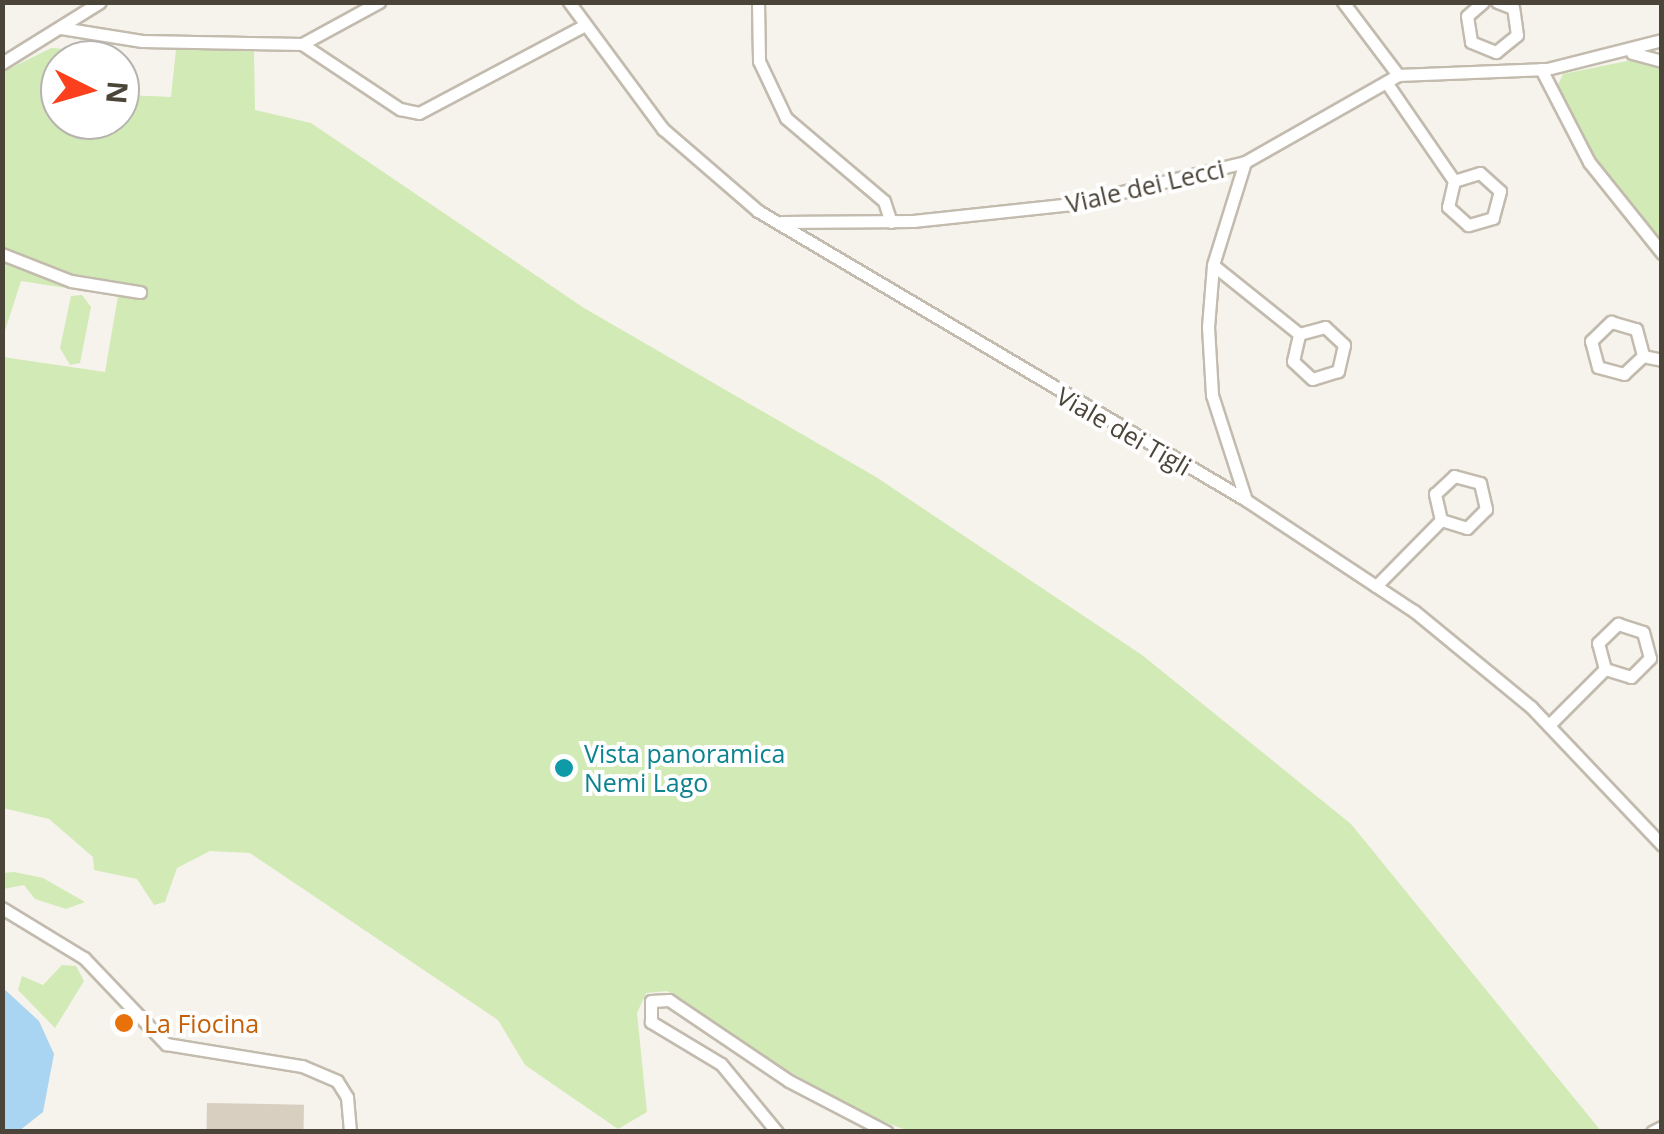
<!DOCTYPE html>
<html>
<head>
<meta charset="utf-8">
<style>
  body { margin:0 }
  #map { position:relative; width:1664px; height:1134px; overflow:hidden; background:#f6f3ec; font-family:"Open Sans",sans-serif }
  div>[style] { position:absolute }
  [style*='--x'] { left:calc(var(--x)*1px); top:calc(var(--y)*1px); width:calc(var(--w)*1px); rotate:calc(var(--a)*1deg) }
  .green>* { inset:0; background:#d2eab5 }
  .water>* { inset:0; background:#a9d4f2 }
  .building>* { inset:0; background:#d8cfc1; transform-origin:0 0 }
  .roads { filter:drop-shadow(2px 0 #c2bbae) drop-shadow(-2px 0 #c2bbae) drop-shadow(0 2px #c2bbae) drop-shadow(0 -2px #c2bbae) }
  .minor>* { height:11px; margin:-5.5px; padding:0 5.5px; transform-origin:5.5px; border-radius:5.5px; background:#fff }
  .dots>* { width:28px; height:28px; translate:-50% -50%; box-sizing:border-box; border:5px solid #fff; border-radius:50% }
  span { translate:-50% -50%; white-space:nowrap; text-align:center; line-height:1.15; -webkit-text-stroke:8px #fff; paint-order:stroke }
  .street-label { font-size:25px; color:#4b4439 }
  .culture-label { font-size:25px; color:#0d838f }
  .left { translate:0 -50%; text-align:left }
  .food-label { font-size:25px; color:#c56008 }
  .frame { position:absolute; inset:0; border:5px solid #4b4439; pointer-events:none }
  .north { position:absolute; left:40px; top:40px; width:100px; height:100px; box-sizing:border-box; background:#fff; border:2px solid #b7b4b0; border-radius:50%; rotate:95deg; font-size:28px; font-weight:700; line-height:40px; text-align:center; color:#4b4439 }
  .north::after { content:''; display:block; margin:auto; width:35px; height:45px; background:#fc3f1d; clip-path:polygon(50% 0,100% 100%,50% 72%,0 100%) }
</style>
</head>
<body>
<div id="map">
  <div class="green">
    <i style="clip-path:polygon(51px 48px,113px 52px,116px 60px,60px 60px,60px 120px,120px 120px,120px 73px,127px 95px,171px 97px,176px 49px,254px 51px,255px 110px,311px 123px,584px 308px,876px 477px,1142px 655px,1351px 824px,1601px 1131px,909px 1131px,865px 1115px,731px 1038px,667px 991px,646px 993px,637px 1013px,647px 1112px,618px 1129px,525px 1065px,498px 1020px,250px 853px,210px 851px,177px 868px,165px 902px,154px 905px,137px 879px,94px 870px,93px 857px,49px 819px,3px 808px,3px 357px,105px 372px,118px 296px,21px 281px,3px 337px,3px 72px)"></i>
    <i style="clip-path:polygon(1637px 59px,1661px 65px,1661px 248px,1590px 154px,1556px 89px,1563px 74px)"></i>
    <i style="clip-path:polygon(82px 295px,91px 307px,80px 363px,70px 365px,60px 348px,71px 296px)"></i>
    <i style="clip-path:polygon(14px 872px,43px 878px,85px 902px,66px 909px,35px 899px,24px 885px,3px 889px,3px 873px)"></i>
    <i style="clip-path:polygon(62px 965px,76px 966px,84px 981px,55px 1028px,18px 990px,22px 976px,43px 985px)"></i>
  </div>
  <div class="water">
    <i style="clip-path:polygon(2px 987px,39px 1021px,54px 1054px,43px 1112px,19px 1131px,3px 1131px)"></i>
  </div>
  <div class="building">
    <i style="left:207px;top:1103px;width:97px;height:29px;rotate:1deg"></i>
  </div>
  <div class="roads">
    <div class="minor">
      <i style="--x:569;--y:2;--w:158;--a:53.5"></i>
      <i style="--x:663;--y:129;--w:125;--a:40.8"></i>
      <i style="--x:758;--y:211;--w:567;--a:30.63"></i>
      <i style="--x:1246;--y:500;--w:201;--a:33.5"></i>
      <i style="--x:1414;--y:611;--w:151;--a:39.4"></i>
      <i style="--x:1531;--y:707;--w:190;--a:46.5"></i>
      <i style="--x:758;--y:2;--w:59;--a:89"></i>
      <i style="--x:759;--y:61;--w:63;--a:64.7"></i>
      <i style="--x:786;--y:118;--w:128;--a:40.3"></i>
      <i style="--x:884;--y:201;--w:22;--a:72"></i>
      <i style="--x:1343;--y:2;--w:91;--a:53"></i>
      <i style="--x:1483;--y:2;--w:21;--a:139"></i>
      <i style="--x:1467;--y:16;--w:26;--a:81"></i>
      <i style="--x:1471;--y:42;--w:27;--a:22"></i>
      <i style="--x:1496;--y:52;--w:27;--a:-39"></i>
      <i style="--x:1517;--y:35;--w:27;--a:-98"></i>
      <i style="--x:1513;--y:8;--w:17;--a:-159"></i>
      <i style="--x:61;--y:28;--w:82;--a:9.1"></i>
      <i style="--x:142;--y:41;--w:160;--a:1.1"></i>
      <i style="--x:302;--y:44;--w:88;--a:-28.6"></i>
      <i style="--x:302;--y:44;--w:118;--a:33.6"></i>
      <i style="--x:400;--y:109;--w:19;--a:12"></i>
      <i style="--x:419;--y:113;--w:186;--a:-27.9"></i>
      <i style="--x:1632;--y:53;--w:31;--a:15"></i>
      <i style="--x:2;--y:63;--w:115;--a:-31.9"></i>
      <i style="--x:1541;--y:69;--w:105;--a:62.7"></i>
      <i style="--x:1589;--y:162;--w:117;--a:51.3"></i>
      <i style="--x:1386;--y:82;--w:120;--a:55.5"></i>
      <i style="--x:1245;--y:162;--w:108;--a:107.3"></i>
      <i style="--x:1213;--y:265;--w:62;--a:94.6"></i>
      <i style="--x:1208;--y:327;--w:68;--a:86.6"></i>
      <i style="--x:1212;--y:395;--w:110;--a:72.1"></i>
      <i style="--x:1480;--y:173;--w:27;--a:42"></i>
      <i style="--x:1500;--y:191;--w:28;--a:105"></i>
      <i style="--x:1493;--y:218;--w:26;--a:164"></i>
      <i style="--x:1468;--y:225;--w:27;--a:-138"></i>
      <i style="--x:1448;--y:207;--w:27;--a:-77"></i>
      <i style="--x:1454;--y:181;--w:27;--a:-17"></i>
      <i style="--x:781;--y:222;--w:132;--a:-0.4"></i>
      <i style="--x:913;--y:221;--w:160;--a:-6.1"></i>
      <i style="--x:1072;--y:204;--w:178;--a:-13.6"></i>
      <i style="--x:1245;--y:162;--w:176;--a:-29.6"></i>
      <i style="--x:1398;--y:75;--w:149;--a:-2.3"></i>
      <i style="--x:1547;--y:69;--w:119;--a:-14.2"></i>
      <i style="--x:2;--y:254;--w:74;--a:21.4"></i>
      <i style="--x:71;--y:281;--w:70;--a:9.1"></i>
      <i style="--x:1213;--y:265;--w:110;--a:38.7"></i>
      <i style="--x:1611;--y:322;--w:26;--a:16"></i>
      <i style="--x:1636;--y:329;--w:28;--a:75"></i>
      <i style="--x:1643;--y:356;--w:26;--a:137"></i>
      <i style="--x:1624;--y:374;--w:27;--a:-165"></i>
      <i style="--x:1598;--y:367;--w:27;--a:-105"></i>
      <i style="--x:1591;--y:341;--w:28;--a:-44"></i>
      <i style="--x:1325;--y:327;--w:26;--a:43"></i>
      <i style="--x:1344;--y:345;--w:27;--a:103"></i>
      <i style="--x:1338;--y:371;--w:27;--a:163"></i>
      <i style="--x:1312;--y:379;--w:26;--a:-137"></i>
      <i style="--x:1293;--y:361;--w:28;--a:-77"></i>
      <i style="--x:1299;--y:334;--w:27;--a:-15"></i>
      <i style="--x:1643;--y:356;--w:19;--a:12"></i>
      <i style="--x:1454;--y:476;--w:27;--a:15"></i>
      <i style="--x:1480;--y:483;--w:27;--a:77"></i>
      <i style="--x:1486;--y:509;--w:27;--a:135"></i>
      <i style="--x:1467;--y:528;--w:27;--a:-163"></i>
      <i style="--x:1441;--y:520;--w:27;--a:-103"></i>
      <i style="--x:1435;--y:494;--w:26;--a:-43"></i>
      <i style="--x:1376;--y:586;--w:93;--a:-45.4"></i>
      <i style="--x:1618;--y:624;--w:26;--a:18"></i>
      <i style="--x:1643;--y:632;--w:27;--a:75"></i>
      <i style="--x:1650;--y:658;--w:27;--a:135"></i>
      <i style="--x:1631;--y:677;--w:27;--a:-163"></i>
      <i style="--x:1605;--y:669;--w:27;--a:-105"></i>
      <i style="--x:1598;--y:643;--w:28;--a:-44"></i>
      <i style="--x:1549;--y:725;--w:79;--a:-45"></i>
      <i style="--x:2;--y:908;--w:96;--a:31.4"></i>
      <i style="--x:84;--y:958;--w:119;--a:46.4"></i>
      <i style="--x:166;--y:1044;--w:138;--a:9.2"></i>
      <i style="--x:302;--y:1066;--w:38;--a:23"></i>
      <i style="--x:337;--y:1081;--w:19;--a:58"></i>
      <i style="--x:347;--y:1097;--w:35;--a:85"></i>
      <i style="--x:777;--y:1132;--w:88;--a:-129.5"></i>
      <i style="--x:721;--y:1064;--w:82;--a:-149"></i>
      <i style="--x:651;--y:1022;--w:21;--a:-90"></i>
      <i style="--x:651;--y:1001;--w:18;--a:-3"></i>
      <i style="--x:669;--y:1000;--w:145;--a:34"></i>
      <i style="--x:789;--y:1081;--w:110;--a:27.5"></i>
      <i style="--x:1652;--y:1132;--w:11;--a:-27"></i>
    </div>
  </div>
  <div class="dots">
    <i style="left:564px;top:768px;background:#0f9aa8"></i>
    <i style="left:124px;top:1023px;background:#e8710a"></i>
  </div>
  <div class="street-label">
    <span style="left:1145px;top:186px;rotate:-13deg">Viale dei Lecci</span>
    <span style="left:1124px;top:431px;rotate:30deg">Viale dei Tigli</span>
  </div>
  <div class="culture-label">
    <span class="left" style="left:584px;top:768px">Vista panoramica<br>Nemi Lago</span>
  </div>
  <div class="food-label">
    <span class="left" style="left:144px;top:1023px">La Fiocina</span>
  </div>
  <div class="frame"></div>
  <div class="north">N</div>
</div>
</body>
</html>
